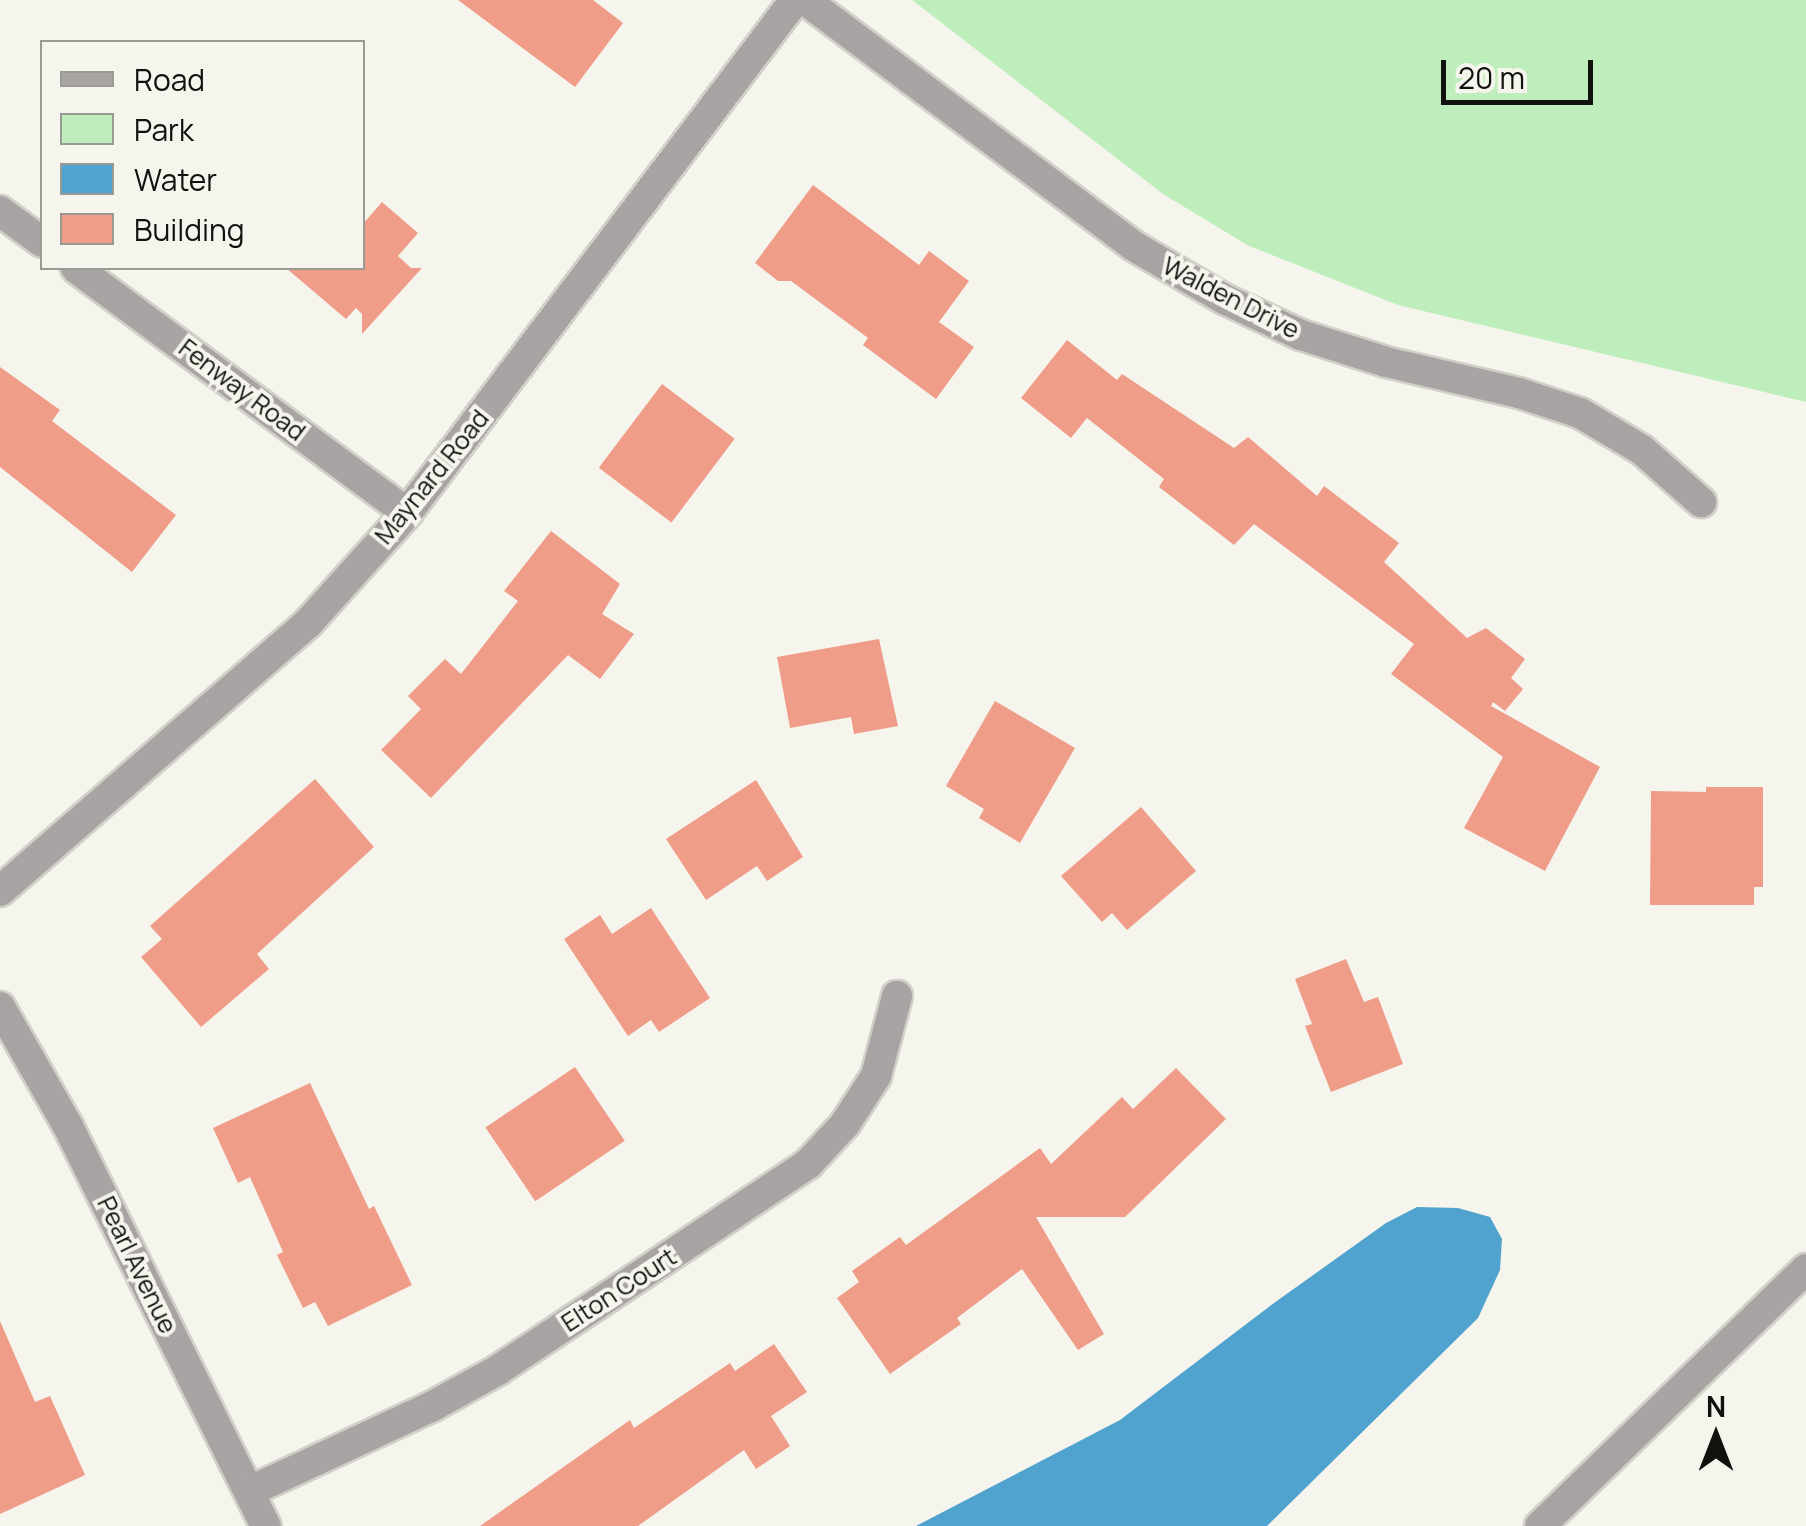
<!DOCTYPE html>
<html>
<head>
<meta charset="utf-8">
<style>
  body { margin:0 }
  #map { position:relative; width:1806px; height:1526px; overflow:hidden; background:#f6f5ed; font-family:Manrope,sans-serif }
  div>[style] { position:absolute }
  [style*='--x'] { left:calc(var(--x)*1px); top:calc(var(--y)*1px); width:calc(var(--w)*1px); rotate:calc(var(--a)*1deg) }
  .green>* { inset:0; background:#beeebc }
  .water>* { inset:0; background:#50a3cf }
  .building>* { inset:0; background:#ef9c89; transform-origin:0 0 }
  .roads { filter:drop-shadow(2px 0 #d1d1c9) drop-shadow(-2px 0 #d1d1c9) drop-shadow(0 2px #d1d1c9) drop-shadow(0 -2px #d1d1c9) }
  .minor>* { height:30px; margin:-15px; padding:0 15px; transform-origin:15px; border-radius:15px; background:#a8a4a4 }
  .tertiary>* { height:30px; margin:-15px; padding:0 15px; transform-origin:15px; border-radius:15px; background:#a8a4a4 }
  span { translate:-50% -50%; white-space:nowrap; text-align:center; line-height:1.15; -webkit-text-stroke:8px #f6f5ed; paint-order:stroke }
  .street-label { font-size:25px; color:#11110e }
  .legend { position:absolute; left:40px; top:40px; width:325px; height:230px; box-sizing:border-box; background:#f6f5ed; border:2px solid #9a9a94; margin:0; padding:12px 18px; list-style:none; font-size:30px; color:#11110e }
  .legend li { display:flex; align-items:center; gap:20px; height:50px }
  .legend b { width:50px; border:2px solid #9a9a94 }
  .north { position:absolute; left:1666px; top:1386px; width:100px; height:100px; -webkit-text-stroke:8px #f6f5ed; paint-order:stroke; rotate:0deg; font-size:28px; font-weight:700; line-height:40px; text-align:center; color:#11110e }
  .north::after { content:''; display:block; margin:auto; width:35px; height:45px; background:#11110e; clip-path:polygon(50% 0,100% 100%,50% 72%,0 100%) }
  .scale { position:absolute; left:1441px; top:60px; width:152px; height:45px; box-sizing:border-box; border:5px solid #11110e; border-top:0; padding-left:12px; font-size:30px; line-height:35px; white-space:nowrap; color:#11110e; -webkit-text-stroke:8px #f6f5ed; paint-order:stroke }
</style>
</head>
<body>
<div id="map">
  <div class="green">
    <i style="clip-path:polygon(912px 0,1806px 0,1806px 402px,1398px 305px,1249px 246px,1163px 194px)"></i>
  </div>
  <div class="water">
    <i style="clip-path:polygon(1417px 1207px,1458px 1208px,1490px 1217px,1502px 1239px,1500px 1270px,1478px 1318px,1267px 1526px,916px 1526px,1120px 1420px,1274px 1303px,1386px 1223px)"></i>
  </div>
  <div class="building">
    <i style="clip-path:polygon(458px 0,593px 0,623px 23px,575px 87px)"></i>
    <i style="clip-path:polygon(813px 185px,919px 265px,929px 251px,969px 281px,939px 322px,974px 347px,936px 399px,863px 345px,868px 338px,791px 281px,778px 281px,755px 263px)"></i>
    <i style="clip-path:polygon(382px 202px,418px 233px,398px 256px,411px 268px,422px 268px,362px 334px,362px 314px,356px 308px,346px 319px,286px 268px,362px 268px,362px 225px)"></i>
    <i style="clip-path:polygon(1067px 340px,1117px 380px,1122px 374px,1234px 448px,1248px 437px,1317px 496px,1324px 486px,1399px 543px,1384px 562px,1467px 638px,1486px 628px,1525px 659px,1511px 678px,1523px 689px,1505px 711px,1493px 702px,1491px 706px,1600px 767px,1545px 871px,1464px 828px,1503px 757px,1391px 674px,1414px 644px,1254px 524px,1234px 545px,1159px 487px,1164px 479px,1087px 418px,1071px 438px,1021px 398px)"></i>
    <i style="clip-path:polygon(0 367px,60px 410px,52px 421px,176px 515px,132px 572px,0 467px)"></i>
    <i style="left:662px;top:384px;width:91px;height:105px;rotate:37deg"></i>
    <i style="clip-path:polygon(551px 531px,620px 584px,602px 614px,634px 634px,600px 679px,568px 655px,431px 798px,381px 750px,421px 709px,408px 696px,445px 659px,461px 674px,518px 601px,504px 591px)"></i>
    <i style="clip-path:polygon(879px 639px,898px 726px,854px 734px,851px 717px,790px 728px,777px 657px)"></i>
    <i style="clip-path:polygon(995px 701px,1075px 748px,1020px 843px,979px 818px,984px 809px,946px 786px)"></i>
    <i style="clip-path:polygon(315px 779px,374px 847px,257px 954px,269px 969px,201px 1027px,141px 957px,162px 939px,150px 926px)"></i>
    <i style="clip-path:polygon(756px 780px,803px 857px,767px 881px,757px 866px,706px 900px,666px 839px)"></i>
    <i style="clip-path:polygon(1706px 787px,1763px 787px,1763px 887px,1754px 887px,1754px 905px,1650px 905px,1651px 791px,1706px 792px)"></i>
    <i style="clip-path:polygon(1141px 807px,1196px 871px,1127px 930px,1112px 913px,1102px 922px,1061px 876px)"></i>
    <i style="clip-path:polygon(651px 908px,710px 998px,659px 1032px,651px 1020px,628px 1036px,564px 939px,600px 915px,612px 934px)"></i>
    <i style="clip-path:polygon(1346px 959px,1364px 1002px,1378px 997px,1403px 1064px,1331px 1092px,1305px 1026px,1312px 1024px,1295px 979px)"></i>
    <i style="left:575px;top:1067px;width:89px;height:108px;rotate:56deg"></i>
    <i style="clip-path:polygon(1176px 1068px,1226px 1119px,1125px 1217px,1036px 1217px,1104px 1334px,1078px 1350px,1022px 1269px,957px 1318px,961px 1324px,890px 1374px,837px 1298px,859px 1282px,852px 1271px,900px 1237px,906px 1245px,1040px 1148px,1051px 1164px,1122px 1097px,1133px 1109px)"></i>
    <i style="clip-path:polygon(310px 1083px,369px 1209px,374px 1206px,412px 1285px,328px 1326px,315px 1302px,303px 1308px,277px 1255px,283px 1252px,250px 1177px,238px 1183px,213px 1128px)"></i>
    <i style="clip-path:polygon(0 1321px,35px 1402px,50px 1396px,85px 1475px,0 1514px)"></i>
    <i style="clip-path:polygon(774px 1344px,807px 1392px,771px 1416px,790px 1446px,756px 1469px,744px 1450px,638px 1526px,480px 1526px,630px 1420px,634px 1428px,730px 1363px,735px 1371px)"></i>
  </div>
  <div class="roads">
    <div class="minor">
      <i style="--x:805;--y:0;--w:409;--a:36.8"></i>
      <i style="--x:1132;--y:245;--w:107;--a:30.4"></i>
      <i style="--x:1224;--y:299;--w:85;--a:25.1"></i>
      <i style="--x:1301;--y:335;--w:89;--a:17.6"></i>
      <i style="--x:1386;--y:362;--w:137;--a:13.1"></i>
      <i style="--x:1519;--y:393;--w:64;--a:18.2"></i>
      <i style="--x:1580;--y:413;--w:72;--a:30.8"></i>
      <i style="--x:1642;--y:450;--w:79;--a:41.4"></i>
      <i style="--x:0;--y:211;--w:52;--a:36.4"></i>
      <i style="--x:76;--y:268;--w:412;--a:36.5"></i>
      <i style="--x:0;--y:891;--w:410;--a:-41"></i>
      <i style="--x:309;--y:622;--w:147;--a:-48"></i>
      <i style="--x:407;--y:513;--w:643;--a:-52.9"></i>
      <i style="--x:0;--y:1007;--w:137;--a:60.3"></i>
      <i style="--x:68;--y:1126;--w:446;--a:63.7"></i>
      <i style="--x:250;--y:1491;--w:200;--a:-24.9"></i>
      <i style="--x:431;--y:1407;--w:77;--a:-28.9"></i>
      <i style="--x:498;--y:1370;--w:372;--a:-33.6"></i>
      <i style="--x:808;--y:1164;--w:54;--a:-47.2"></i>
      <i style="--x:845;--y:1124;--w:57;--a:-57.1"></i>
      <i style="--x:876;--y:1076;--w:83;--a:-75.3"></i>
    </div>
    <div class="tertiary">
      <i style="--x:1540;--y:1526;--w:370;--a:-44"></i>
    </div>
  </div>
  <div class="street-label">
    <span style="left:1231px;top:298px;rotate:27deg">Walden Drive</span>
    <span style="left:242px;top:390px;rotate:37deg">Fenway Road</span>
    <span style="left:432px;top:477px;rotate:-51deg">Maynard Road</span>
    <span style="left:137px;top:1265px;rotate:64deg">Pearl Avenue</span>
    <span style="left:619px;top:1290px;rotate:-33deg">Elton Court</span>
  </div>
  <ul class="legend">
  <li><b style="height:12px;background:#a8a4a4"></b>Road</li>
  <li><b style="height:28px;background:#beeebc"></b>Park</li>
  <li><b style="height:28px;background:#50a3cf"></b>Water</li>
  <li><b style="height:28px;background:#ef9c89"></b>Building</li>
  </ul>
  <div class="north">N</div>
  <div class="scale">20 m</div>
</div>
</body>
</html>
